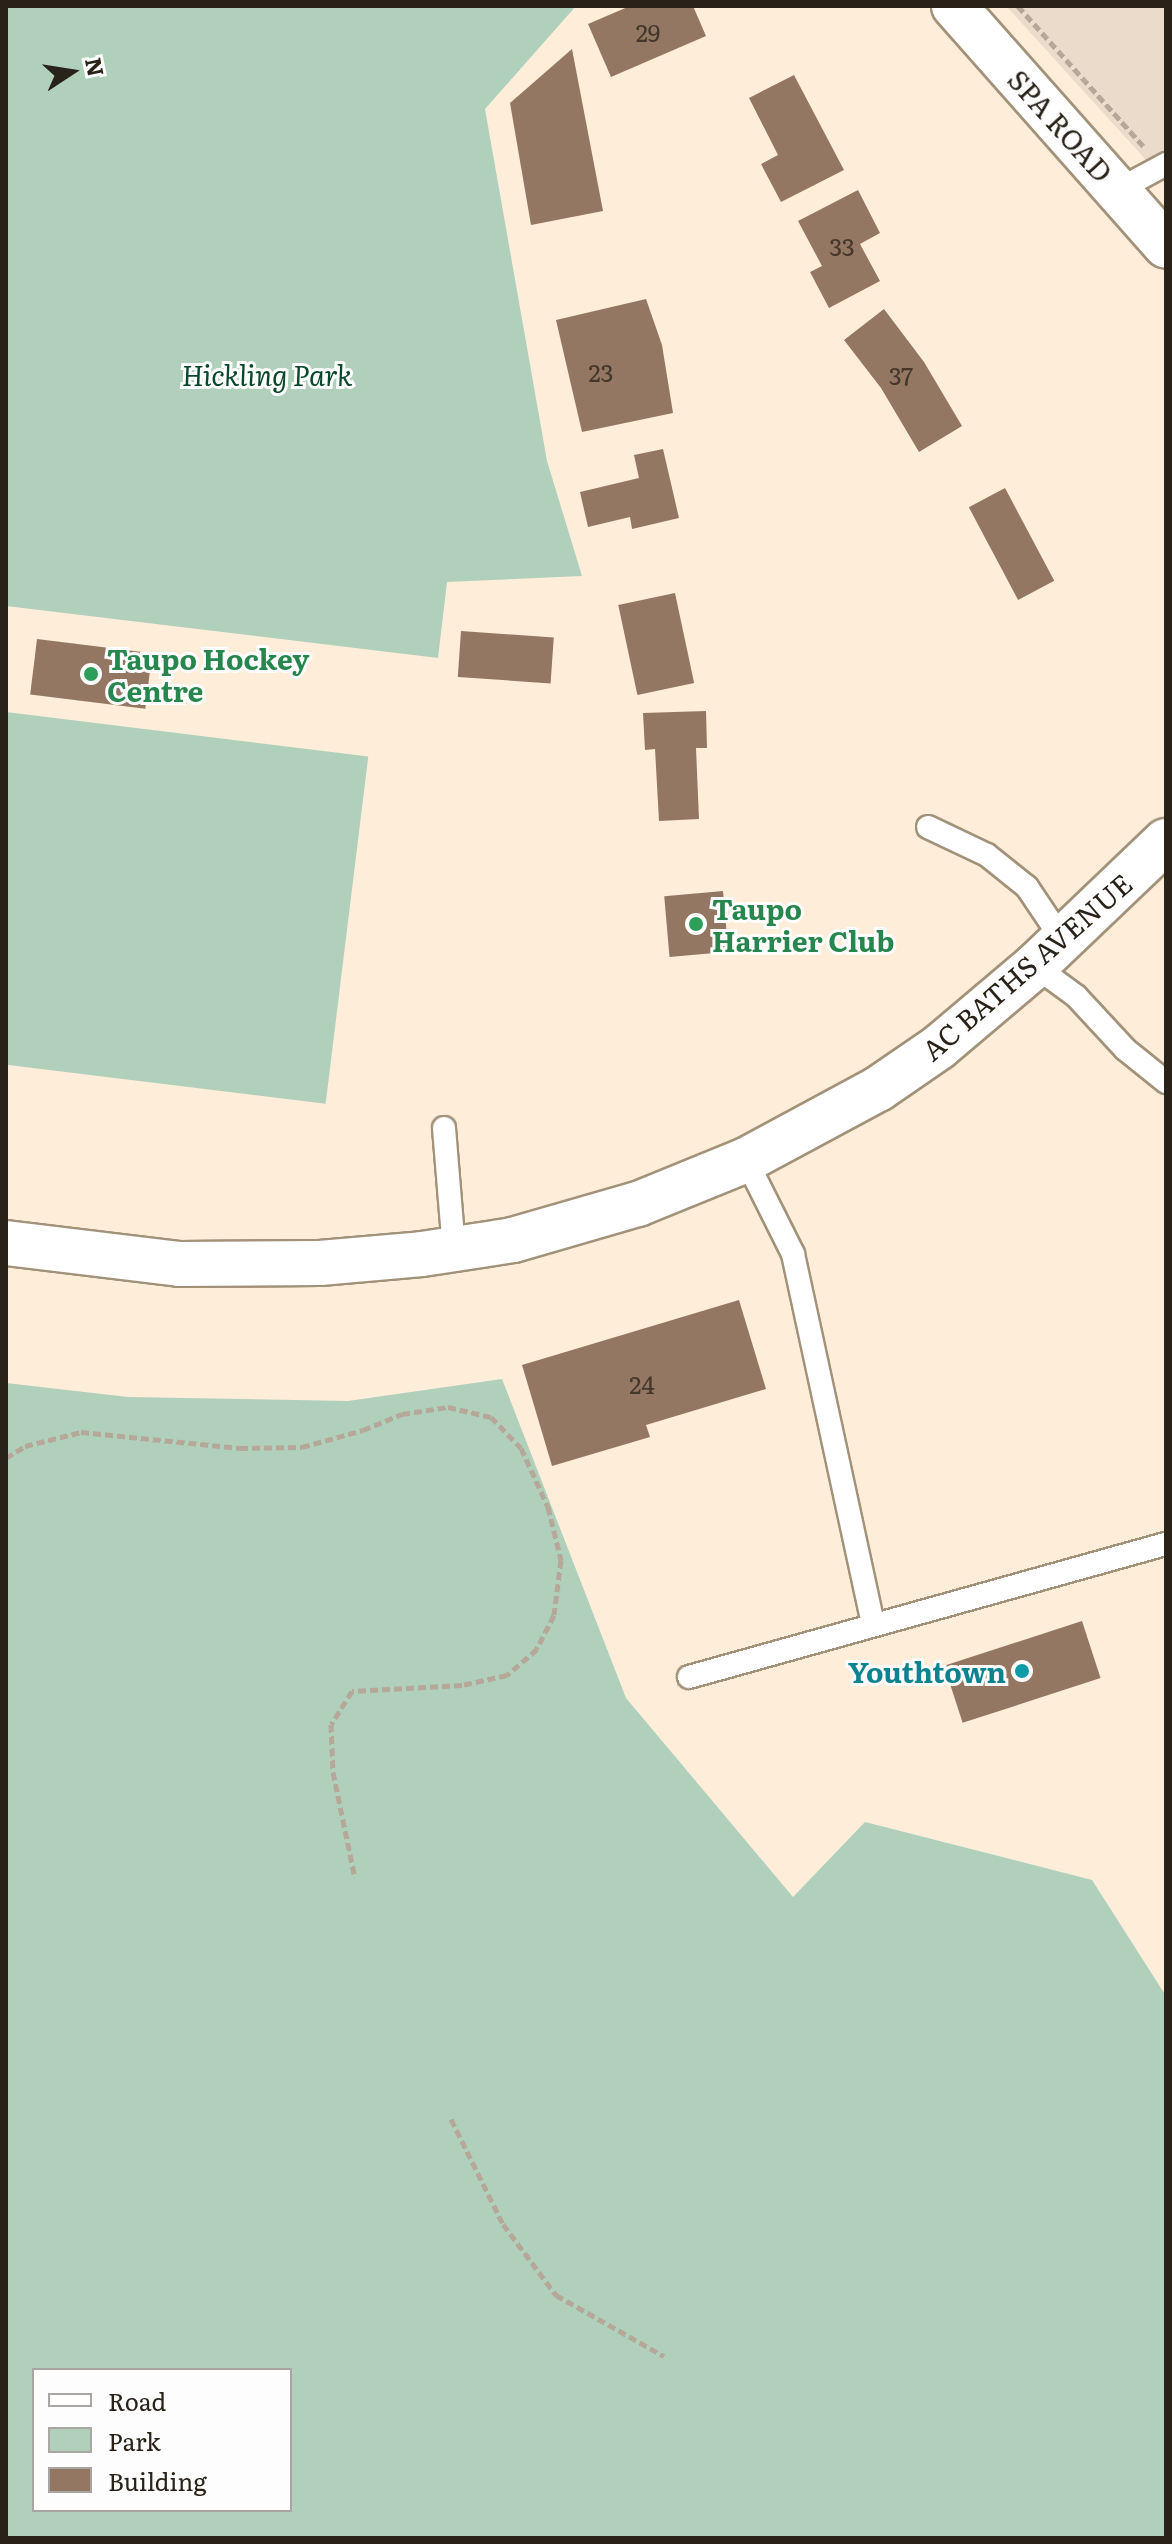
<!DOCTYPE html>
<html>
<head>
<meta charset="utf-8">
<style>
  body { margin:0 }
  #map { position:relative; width:1172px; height:2544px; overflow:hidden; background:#fdedd9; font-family:Literata,serif }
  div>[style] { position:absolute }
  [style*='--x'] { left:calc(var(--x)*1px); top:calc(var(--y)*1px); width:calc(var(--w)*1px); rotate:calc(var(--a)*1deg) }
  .commercial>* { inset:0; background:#ebdbca }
  .green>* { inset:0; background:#b0d0bc; transform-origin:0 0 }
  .building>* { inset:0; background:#947762; transform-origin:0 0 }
  .path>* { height:5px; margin-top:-2.5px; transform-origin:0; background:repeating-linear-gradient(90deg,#b5a898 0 8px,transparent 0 12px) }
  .roads { filter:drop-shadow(2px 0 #a3927a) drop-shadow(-2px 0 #a3927a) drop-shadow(0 2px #a3927a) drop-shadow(0 -2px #a3927a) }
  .service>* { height:22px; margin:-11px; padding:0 11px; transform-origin:11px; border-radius:11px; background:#fff }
  .minor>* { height:44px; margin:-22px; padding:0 22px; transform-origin:22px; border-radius:22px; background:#fff }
  .secondary>* { height:44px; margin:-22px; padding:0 22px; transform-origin:22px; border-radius:22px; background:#fff }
  .dots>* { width:22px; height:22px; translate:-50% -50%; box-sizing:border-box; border:4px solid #fdfdfd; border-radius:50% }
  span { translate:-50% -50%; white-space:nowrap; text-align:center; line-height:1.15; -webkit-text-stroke:6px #fdfdfd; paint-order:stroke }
  .number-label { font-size:24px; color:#44372b }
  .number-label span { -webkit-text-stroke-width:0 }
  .street-label { font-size:28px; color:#292219 }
  .park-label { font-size:28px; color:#0a482c; font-style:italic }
  .leisure-label { font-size:28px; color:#27864d; font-weight:700 }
  .left { translate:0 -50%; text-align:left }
  .culture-label { font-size:28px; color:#0d838f; font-weight:700 }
  .right { translate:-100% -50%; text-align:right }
  .frame { position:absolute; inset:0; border:8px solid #292219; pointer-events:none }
  .legend { position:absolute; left:32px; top:2368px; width:260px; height:144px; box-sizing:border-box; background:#fdfdfd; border:2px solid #a8a5a2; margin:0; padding:10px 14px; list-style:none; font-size:24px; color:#292219 }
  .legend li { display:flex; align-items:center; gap:16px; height:40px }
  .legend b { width:40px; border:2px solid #a8a5a2 }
  .north { position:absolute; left:32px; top:32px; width:80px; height:80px; -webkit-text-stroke:6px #fdfdfd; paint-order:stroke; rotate:78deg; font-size:22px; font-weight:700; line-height:32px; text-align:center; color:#292219 }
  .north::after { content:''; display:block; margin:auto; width:28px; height:36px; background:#292219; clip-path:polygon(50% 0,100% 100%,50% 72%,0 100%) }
</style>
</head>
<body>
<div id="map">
  <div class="commercial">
    <i style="clip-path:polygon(1012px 6px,1166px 6px,1166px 182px,1008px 8px)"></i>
  </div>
  <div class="green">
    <i style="clip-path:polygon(6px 6px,576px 6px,485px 109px,547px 461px,582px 576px,447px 582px,438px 658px,6px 606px)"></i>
    <i style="left:6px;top:712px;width:365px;height:350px;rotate:7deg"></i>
    <i style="clip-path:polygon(evenodd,502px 1379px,626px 1698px,793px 1897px,865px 1822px,1092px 1880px,1166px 1996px,1166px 2538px,6px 2538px,6px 1383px,128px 1397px,348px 1401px,502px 1379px,34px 2370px,290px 2370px,290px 2510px,34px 2510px,34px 2370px)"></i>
  </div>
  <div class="building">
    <i style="clip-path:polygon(630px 6px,693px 6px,706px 36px,611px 77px,588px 24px)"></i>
    <i style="clip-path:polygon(572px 49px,603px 211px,531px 225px,510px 103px)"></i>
    <i style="clip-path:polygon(794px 75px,844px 170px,781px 202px,761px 164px,778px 155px,749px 98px)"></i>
    <i style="clip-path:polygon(858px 190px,880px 233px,860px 244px,880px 281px,829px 308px,810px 272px,822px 266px,798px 221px)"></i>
    <i style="clip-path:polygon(646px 299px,662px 345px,673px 413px,582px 432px,556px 320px)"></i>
    <i style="clip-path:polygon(884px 309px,924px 362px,962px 426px,919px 452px,881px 388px,844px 340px)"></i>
    <i style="clip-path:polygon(663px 449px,679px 518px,632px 529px,630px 517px,588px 527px,580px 492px,639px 478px,634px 455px)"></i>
    <i style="left:1005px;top:488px;width:105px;height:41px;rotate:62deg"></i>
    <i style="left:675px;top:593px;width:92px;height:58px;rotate:78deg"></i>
    <i style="left:461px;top:631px;width:93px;height:46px;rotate:4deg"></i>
    <i style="left:37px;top:639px;width:116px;height:56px;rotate:7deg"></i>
    <i style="clip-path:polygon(706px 711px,707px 748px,696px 748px,699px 819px,659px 821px,655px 749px,645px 750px,643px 713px)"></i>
    <i style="left:723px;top:891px;width:61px;height:59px;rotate:85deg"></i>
    <i style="clip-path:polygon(739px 1300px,766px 1389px,646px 1425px,650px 1437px,552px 1466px,522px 1365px)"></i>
    <i style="left:1082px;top:1621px;width:60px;height:145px;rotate:72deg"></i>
  </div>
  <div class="path">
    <i style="--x:1018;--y:6;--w:188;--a:48.2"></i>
    <i style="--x:6;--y:1458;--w:22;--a:-32"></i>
    <i style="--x:25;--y:1446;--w:58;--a:-14"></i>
    <i style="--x:81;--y:1432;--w:160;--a:5.7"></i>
    <i style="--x:240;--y:1448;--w:62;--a:-0.9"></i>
    <i style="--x:302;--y:1447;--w:63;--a:-15.6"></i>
    <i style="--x:363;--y:1430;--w:42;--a:-22.3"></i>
    <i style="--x:402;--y:1414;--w:47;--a:-8.7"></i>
    <i style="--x:448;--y:1407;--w:44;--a:13.1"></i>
    <i style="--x:491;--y:1417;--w:43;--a:45.9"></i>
    <i style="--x:521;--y:1448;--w:65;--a:65.4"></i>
    <i style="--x:548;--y:1507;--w:55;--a:76.2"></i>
    <i style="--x:561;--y:1560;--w:55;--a:97.3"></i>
    <i style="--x:554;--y:1615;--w:38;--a:117"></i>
    <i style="--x:537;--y:1649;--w:40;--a:139"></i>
    <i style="--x:507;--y:1675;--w:46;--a:167.5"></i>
    <i style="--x:462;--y:1685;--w:110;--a:176.9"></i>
    <i style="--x:352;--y:1691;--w:39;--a:122"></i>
    <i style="--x:331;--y:1724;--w:48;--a:87.6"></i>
    <i style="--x:333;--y:1772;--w:108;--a:78.3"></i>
    <i style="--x:451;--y:2119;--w:117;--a:63.7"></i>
    <i style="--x:503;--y:2224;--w:89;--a:53.3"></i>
    <i style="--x:556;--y:2295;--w:124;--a:29.5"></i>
  </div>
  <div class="roads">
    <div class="service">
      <i style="--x:1118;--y:190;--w:55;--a:-28.4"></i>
      <i style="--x:928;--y:827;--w:65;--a:25.4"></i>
      <i style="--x:987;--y:855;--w:51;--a:38.7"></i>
      <i style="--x:1027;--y:887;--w:63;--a:56.1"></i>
      <i style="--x:1035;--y:966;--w:51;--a:36.2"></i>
      <i style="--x:1076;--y:996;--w:72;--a:47.2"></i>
      <i style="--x:1125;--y:1049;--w:53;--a:38.8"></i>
      <i style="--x:444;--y:1128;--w:121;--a:85.3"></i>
      <i style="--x:746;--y:1160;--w:105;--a:63.4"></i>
      <i style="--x:793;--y:1254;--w:379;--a:77.8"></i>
      <i style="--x:689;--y:1677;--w:495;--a:-15.6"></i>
    </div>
    <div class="minor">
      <i style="--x:6;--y:1243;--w:175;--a:6.9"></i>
      <i style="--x:180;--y:1264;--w:140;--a:-0.4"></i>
      <i style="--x:320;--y:1263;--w:102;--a:-5"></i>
      <i style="--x:422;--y:1254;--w:92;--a:-8.7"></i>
      <i style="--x:513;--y:1240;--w:130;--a:-16.1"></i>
      <i style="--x:638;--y:1204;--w:117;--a:-22.2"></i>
      <i style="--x:746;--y:1160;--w:150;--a:-28.3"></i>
      <i style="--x:878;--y:1089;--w:74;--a:-34.5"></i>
      <i style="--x:939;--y:1047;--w:126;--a:-40.2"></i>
      <i style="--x:1035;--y:966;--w:181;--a:-43.7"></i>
    </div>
    <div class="secondary">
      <i style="--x:954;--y:6;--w:320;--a:48.5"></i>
    </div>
  </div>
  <div class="dots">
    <i style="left:91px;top:674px;background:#2e9e5b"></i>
    <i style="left:696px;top:924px;background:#2e9e5b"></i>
    <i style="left:1022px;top:1671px;background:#0f9aa8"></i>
  </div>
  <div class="number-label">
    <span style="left:648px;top:32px">29</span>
    <span style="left:842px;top:246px">33</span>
    <span style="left:601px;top:372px">23</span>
    <span style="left:901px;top:375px">37</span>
    <span style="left:642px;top:1384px">24</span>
  </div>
  <div class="street-label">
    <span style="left:1061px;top:125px;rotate:48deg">SPA ROAD</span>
    <span style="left:1026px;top:966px;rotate:-41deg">AC BATHS AVENUE</span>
  </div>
  <div class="park-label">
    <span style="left:267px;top:374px">Hickling Park</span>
  </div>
  <div class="leisure-label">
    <span class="left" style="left:107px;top:674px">Taupo Hockey<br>Centre</span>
    <span class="left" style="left:712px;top:924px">Taupo<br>Harrier Club</span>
  </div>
  <div class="culture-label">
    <span class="right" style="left:1006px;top:1671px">Youthtown</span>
  </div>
  <div class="frame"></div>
  <ul class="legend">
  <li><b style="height:10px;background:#fff"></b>Road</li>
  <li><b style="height:22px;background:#b0d0bc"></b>Park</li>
  <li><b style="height:22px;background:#947762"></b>Building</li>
  </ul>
  <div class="north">N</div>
</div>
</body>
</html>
